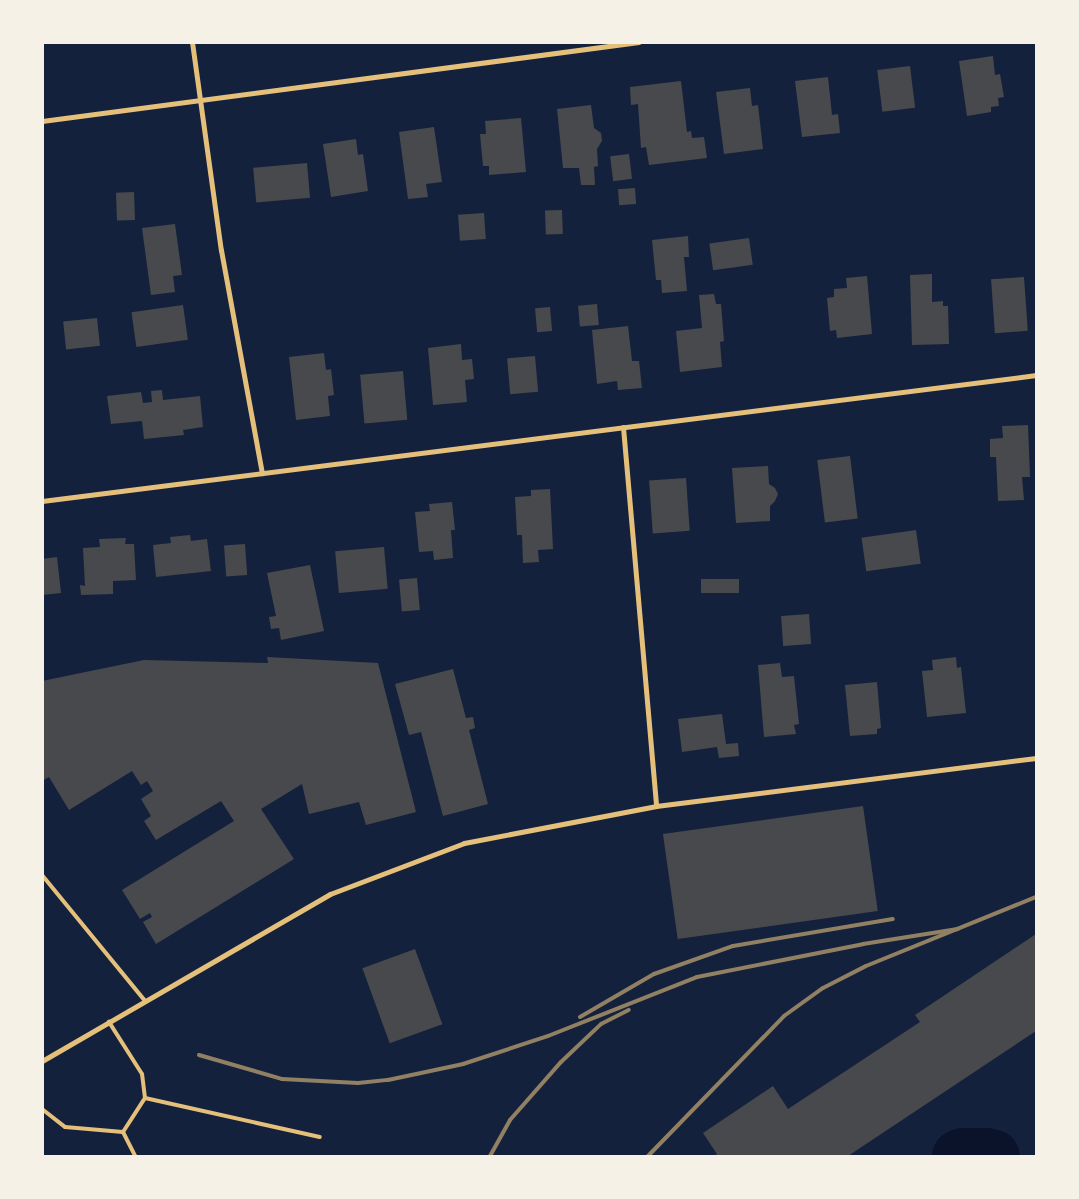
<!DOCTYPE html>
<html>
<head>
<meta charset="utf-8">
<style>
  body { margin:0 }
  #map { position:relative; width:1079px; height:1199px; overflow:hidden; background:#14213d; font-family:Manrope,sans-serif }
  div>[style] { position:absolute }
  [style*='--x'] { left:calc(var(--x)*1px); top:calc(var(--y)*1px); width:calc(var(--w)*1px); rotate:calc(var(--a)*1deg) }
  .river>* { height:52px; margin:-26px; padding:0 26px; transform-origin:26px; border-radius:26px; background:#0b132b }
  .building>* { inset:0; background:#48494c; transform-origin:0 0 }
  .service>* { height:4px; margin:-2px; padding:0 2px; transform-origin:2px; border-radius:2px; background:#e5c07b }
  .minor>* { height:5px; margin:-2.5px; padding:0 2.5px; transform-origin:2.5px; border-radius:2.5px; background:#e5c07b }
  .rail>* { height:4px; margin:-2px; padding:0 2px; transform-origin:2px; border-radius:2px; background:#918062 }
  span { translate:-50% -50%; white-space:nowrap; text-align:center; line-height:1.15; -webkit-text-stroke:4px #f6f1e7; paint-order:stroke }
  .frame { position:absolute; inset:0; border:44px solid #f6f1e7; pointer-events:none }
</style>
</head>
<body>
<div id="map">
  <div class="river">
    <i style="--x:958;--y:1156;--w:5;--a:-22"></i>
    <i style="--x:963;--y:1154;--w:24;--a:0"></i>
    <i style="--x:987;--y:1154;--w:7;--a:16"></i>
  </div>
  <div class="building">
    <i style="clip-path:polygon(993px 56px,995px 75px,1000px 74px,1004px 97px,998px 98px,999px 106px,991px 107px,991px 112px,967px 116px,959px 61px)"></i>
    <i style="left:910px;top:66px;width:42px;height:33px;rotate:83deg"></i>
    <i style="clip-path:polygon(828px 77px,832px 115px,838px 114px,840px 133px,802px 137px,795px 81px)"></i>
    <i style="clip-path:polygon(681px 81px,687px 132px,691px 131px,692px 138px,704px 137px,707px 158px,649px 165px,646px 147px,641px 148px,638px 104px,631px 105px,630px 87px)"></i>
    <i style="clip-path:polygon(750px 88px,752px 106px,758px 105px,763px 149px,724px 154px,716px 92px)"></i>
    <i style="clip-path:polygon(591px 105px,594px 128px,601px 133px,602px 141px,597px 149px,598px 166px,594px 167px,595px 185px,581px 185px,579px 168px,563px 168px,557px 109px)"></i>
    <i style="clip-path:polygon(521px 118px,526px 172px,489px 175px,489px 166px,483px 166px,480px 134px,486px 134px,485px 121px)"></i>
    <i style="clip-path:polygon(434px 127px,442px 182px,426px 184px,428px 197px,408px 199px,399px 132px)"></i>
    <i style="clip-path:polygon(356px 139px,358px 155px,363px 154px,368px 191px,331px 197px,323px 144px)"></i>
    <i style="left:629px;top:154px;width:25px;height:19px;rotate:83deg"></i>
    <i style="left:307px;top:163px;width:35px;height:54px;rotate:85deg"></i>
    <i style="left:635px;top:188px;width:16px;height:17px;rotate:86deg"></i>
    <i style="left:134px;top:192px;width:28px;height:18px;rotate:88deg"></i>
    <i style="left:562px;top:210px;width:24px;height:17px;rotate:88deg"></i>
    <i style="left:484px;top:213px;width:26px;height:26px;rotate:86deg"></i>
    <i style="clip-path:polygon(175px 224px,182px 275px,173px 276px,175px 292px,151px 295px,142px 228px)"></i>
    <i style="clip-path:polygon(688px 236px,689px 257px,684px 257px,687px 291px,662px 293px,661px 280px,656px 280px,652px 240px)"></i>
    <i style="left:749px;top:238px;width:27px;height:40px;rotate:82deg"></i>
    <i style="clip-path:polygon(932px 274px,932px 302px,943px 301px,943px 306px,948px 306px,949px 344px,912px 345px,910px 275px)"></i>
    <i style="clip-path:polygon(867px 276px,872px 334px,837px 338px,836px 330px,830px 331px,827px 298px,834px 297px,834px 289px,847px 288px,846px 278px)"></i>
    <i style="left:1024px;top:277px;width:54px;height:33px;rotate:86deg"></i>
    <i style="clip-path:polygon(714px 294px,716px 304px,721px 304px,724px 341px,720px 342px,722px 367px,680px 372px,676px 331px,702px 328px,699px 295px)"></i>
    <i style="left:597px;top:304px;width:21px;height:19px;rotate:85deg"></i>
    <i style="left:183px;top:305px;width:35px;height:52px;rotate:82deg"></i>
    <i style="left:550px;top:307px;width:24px;height:15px;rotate:85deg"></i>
    <i style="left:97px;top:318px;width:28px;height:34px;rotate:84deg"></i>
    <i style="clip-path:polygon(628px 326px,632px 361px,639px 361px,642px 388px,618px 390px,617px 381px,597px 384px,592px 330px)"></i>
    <i style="clip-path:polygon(461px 344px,462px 360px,472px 359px,474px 379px,465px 380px,467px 402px,433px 405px,428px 348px)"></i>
    <i style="clip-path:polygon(324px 353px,326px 370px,331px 369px,334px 395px,328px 396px,330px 416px,296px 420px,289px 357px)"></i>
    <i style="left:535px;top:356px;width:36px;height:28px;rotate:85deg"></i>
    <i style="left:403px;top:371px;width:49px;height:43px;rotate:85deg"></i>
    <i style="clip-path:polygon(162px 390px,163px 400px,200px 396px,203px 427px,183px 430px,184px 435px,144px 439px,142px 421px,111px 424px,107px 396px,141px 392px,143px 403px,152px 402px,151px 391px)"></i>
    <i style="clip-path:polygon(1028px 425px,1030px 477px,1022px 477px,1024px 500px,998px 501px,996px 457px,990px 457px,990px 439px,1003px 438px,1002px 426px)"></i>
    <i style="left:850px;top:456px;width:63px;height:33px;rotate:83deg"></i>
    <i style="clip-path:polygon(768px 466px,769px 484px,775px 488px,778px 494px,775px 501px,770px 506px,770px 521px,736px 523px,732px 468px)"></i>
    <i style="left:686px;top:478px;width:53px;height:37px;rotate:86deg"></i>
    <i style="clip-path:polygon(550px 489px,553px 549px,538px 550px,539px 562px,523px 563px,522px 535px,517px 535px,515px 497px,531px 496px,531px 490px)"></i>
    <i style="clip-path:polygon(452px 502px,455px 530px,451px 530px,453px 558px,434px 560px,433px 551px,419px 552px,415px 512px,430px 511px,429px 504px)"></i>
    <i style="left:916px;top:530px;width:34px;height:55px;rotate:82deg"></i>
    <i style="clip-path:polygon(190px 535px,191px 541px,207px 539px,211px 571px,156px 577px,153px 545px,171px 543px,170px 537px)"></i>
    <i style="clip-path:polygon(126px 538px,125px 544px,134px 544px,136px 580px,113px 581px,113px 594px,81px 595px,80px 585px,85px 586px,83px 548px,100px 547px,99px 539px)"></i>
    <i style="left:245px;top:544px;width:31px;height:21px;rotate:86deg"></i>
    <i style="left:384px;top:547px;width:42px;height:49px;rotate:85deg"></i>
    <i style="clip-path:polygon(57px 557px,61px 593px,42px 595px,42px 559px)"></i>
    <i style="clip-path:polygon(310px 565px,324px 631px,281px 640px,279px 628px,271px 629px,269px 617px,276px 616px,267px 573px)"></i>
    <i style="left:417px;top:578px;width:32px;height:18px;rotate:85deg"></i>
    <i style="left:739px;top:579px;width:14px;height:38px;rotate:90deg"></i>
    <i style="left:809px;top:614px;width:30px;height:28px;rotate:86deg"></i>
    <i style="clip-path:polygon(267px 657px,378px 663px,416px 812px,366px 825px,359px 802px,309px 814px,302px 784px,261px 809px,294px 859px,156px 944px,143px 922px,152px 917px,150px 913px,140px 919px,122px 890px,234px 821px,221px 801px,156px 840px,144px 821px,151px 816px,141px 799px,153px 791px,147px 781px,141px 785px,132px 771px,69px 810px,49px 777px,42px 781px,42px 681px,144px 660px,268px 663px)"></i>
    <i style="clip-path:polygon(956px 657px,957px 668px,961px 667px,966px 713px,927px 717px,922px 671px,933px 670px,932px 660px)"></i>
    <i style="clip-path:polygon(780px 663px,782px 677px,794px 676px,799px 724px,794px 725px,796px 734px,764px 737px,758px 665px)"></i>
    <i style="clip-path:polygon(453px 669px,466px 718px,473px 717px,475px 728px,469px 730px,488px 804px,443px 816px,421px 732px,409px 735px,395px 684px)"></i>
    <i style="clip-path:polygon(877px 682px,881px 728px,877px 729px,877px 734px,850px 736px,845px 685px)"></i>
    <i style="clip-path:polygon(722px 714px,726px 744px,738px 743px,739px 756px,719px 758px,717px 747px,682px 752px,678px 719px)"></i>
    <i style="left:863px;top:806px;width:106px;height:202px;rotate:82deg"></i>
    <i style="clip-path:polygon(1036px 934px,1036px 1031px,848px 1156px,714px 1156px,717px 1154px,703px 1133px,773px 1086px,788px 1109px,920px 1022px,915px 1015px)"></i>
    <i style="left:415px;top:949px;width:80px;height:56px;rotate:70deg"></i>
  </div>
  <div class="service">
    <i style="--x:42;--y:875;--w:163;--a:50.7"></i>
    <i style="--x:145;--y:1098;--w:179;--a:12.6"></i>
    <i style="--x:42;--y:1109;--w:29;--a:38"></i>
    <i style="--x:65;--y:1127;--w:58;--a:4.9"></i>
    <i style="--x:123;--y:1132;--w:40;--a:-57.1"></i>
    <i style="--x:145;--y:1098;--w:24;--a:-97"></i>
    <i style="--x:142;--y:1074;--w:62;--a:-122.4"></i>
    <i style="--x:123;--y:1132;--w:27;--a:63"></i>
  </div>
  <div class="minor">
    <i style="--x:192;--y:42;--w:210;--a:82.1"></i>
    <i style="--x:221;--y:250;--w:227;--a:79.6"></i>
    <i style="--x:42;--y:121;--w:602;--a:-7.54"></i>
    <i style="--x:623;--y:427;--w:380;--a:85"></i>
    <i style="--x:42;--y:501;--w:1002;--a:-7.22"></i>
    <i style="--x:42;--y:1061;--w:333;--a:-30.1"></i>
    <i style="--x:330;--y:894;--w:143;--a:-20.8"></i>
    <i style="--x:464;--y:843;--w:196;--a:-10.9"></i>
    <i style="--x:656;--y:806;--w:383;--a:-7.2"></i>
  </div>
  <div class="rail">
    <i style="--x:580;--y:1017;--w:86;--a:-30.2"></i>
    <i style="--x:654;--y:974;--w:84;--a:-19.5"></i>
    <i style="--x:733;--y:946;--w:162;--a:-9.6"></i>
    <i style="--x:199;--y:1055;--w:86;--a:16.1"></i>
    <i style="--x:282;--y:1079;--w:76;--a:3"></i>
    <i style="--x:358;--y:1083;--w:30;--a:-6"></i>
    <i style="--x:388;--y:1080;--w:77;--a:-12"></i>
    <i style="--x:463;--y:1064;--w:89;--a:-18.2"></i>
    <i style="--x:548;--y:1036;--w:160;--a:-21.6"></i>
    <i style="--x:697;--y:977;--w:169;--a:-11.2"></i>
    <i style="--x:863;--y:944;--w:96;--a:-9"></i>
    <i style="--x:490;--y:1156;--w:41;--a:-60.9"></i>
    <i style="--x:510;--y:1120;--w:77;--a:-48.7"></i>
    <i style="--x:561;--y:1062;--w:55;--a:-43.5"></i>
    <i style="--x:601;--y:1024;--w:31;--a:-27"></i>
    <i style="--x:648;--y:1156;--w:195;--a:-45.8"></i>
    <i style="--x:784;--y:1016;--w:48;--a:-35.7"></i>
    <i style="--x:823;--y:988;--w:48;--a:-27.1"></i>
    <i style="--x:866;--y:966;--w:183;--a:-22.1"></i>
  </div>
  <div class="frame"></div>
</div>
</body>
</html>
